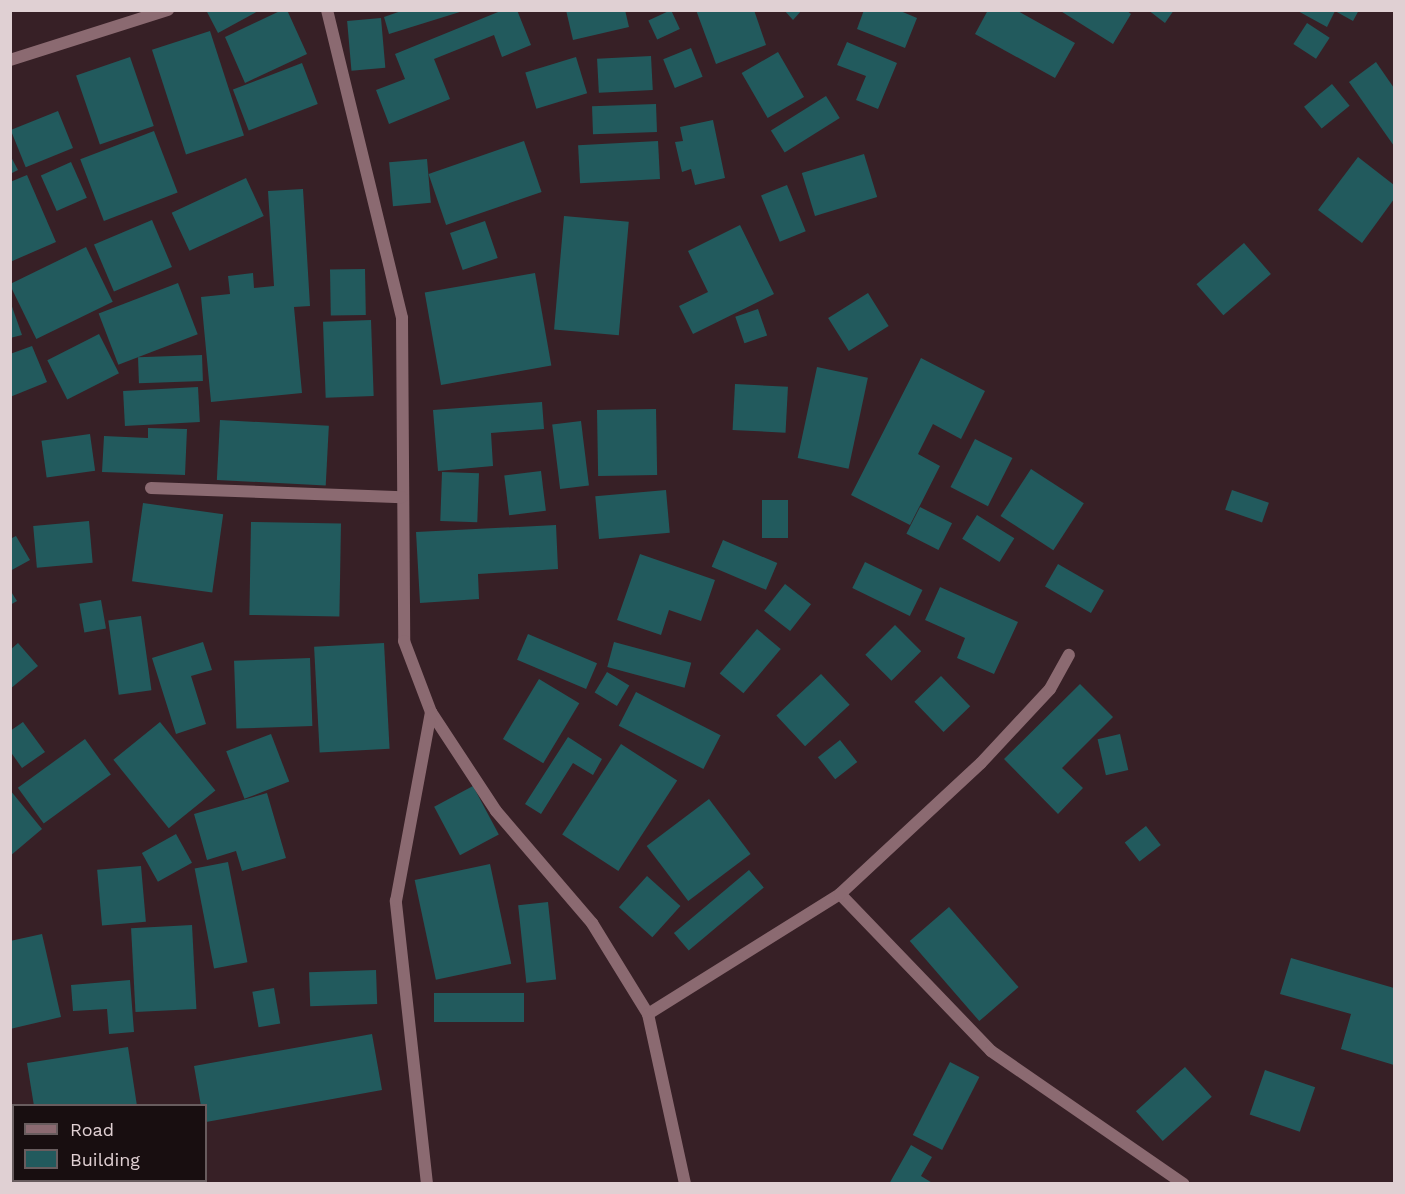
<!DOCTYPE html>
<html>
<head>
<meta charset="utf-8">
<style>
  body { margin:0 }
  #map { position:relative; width:1405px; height:1194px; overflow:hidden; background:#372026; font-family:"Work Sans",sans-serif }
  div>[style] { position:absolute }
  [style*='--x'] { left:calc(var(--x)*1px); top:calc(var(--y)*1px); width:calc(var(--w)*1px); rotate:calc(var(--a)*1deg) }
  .building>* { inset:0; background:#225a5d; transform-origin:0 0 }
  .minor>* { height:12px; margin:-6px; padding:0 6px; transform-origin:6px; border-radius:6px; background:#8b6a71 }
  span { translate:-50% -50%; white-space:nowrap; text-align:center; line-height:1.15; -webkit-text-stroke:5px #180e10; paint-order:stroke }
  .frame { position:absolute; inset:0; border:12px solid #e0d0d3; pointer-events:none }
  .legend { position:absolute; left:12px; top:1104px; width:195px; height:78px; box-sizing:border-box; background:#180e10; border:2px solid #685c5e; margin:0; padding:8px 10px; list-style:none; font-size:18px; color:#e0d0d3 }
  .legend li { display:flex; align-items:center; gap:12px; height:30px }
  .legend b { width:30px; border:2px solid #685c5e }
</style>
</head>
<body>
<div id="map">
  <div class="building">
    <i style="clip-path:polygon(206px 10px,260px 10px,218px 33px)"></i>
    <i style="clip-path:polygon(282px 10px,287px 10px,307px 54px,245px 83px,225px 37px)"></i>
    <i style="clip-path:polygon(404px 10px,463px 10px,463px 11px,389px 34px,384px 17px)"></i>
    <i style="clip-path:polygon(503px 10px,517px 10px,531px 45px,502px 57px,494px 35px,434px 59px,450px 99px,389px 124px,376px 90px,405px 79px,395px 54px)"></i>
    <i style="clip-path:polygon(566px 10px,625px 10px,629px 27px,573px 40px)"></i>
    <i style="left:671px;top:10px;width:21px;height:25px;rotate:65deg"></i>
    <i style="clip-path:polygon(696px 10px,754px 10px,766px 45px,716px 64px)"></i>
    <i style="clip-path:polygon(784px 10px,802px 10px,793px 20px)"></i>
    <i style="clip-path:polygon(864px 10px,898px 10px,917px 18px,905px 48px,857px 29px)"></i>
    <i style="clip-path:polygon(988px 10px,1016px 10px,1075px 43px,1055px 78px,975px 34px)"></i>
    <i style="clip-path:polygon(1059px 10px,1126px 10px,1131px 14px,1113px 44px)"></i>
    <i style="clip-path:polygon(1148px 10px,1174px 10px,1165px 23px)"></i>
    <i style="clip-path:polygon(1296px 10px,1359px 10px,1353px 21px,1335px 11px,1327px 27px)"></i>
    <i style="left:381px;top:18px;width:50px;height:34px;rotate:85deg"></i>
    <i style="left:1307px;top:23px;width:27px;height:25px;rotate:33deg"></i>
    <i style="left:210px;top:31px;width:110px;height:61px;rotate:72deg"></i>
    <i style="clip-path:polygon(847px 42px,897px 63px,878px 109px,856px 100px,866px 76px,837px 65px)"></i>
    <i style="left:691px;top:48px;width:31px;height:30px;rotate:68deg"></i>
    <i style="left:778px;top:52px;width:52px;height:42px;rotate:60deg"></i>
    <i style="left:651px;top:56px;width:34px;height:54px;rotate:87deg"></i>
    <i style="left:130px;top:57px;width:73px;height:57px;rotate:71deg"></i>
    <i style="left:576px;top:57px;width:38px;height:53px;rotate:73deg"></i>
    <i style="clip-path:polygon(1376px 62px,1394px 88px,1394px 146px,1349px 82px)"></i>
    <i style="left:302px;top:63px;width:44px;height:74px;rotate:69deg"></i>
    <i style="left:1332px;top:84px;width:28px;height:36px;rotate:51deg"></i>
    <i style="left:826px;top:96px;width:26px;height:65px;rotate:58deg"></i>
    <i style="left:656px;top:104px;width:28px;height:64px;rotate:88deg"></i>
    <i style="left:58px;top:111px;width:40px;height:51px;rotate:68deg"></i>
    <i style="clip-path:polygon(713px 120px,725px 178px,695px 185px,691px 169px,682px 172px,675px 142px,683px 141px,680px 127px)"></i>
    <i style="left:154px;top:131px;width:66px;height:79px;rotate:69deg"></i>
    <i style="left:524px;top:141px;width:54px;height:101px;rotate:71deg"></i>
    <i style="left:658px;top:141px;width:38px;height:80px;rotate:87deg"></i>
    <i style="left:864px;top:154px;width:45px;height:65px;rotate:73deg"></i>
    <i style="clip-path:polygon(10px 155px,18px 170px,10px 174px)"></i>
    <i style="clip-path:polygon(1358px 157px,1394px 185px,1394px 199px,1362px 243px,1318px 210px)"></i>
    <i style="left:427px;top:159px;width:44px;height:38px;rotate:85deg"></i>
    <i style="left:71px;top:162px;width:39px;height:33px;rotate:66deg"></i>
    <i style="clip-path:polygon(27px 175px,56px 242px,10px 262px,10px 182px)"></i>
    <i style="left:246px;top:178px;width:42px;height:82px;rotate:65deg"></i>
    <i style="left:787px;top:185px;width:50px;height:28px;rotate:68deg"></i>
    <i style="clip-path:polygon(303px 189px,310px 306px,294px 307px,302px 393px,211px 402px,201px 297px,230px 294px,228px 276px,253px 273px,254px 288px,274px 286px,268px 191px)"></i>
    <i style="left:564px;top:216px;width:65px;height:114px;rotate:5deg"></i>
    <i style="left:152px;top:220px;width:51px;height:63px;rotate:67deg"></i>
    <i style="left:485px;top:221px;width:39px;height:37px;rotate:71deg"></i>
    <i style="clip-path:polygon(740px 225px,774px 294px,693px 334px,679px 306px,708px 292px,688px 251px)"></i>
    <i style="left:1244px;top:243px;width:41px;height:63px;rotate:49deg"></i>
    <i style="left:86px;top:247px;width:61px;height:85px;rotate:64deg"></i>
    <i style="left:365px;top:269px;width:46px;height:35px;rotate:89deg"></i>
    <i style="left:535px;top:273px;width:94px;height:112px;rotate:80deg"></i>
    <i style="left:178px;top:283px;width:55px;height:85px;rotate:69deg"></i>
    <i style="left:868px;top:293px;width:39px;height:47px;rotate:58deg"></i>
    <i style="clip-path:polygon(10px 301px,22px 335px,10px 338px)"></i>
    <i style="left:758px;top:309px;width:28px;height:24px;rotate:71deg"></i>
    <i style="left:371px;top:320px;width:76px;height:48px;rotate:88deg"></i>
    <i style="left:99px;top:334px;width:44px;height:58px;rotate:63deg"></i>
    <i style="clip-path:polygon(32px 346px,47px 382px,10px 397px,10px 354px)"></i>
    <i style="left:202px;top:355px;width:26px;height:64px;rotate:88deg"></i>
    <i style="clip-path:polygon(921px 358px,985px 391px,961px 439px,933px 424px,918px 454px,940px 466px,910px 525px,851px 495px)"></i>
    <i style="left:817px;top:367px;width:52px;height:93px;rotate:12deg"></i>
    <i style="left:735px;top:384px;width:53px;height:46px;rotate:3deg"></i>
    <i style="left:198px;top:387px;width:35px;height:75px;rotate:87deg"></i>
    <i style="clip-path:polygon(542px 402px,544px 429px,491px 433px,493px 466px,438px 471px,433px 410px)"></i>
    <i style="left:656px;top:409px;width:66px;height:59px;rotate:89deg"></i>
    <i style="left:220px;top:420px;width:109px;height:60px;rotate:3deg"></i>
    <i style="left:581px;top:421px;width:65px;height:29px;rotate:83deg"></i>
    <i style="clip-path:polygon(148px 428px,187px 429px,185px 475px,102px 472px,104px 436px,148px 438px)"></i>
    <i style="left:90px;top:434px;width:37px;height:49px;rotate:82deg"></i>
    <i style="left:975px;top:439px;width:42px;height:54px;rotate:27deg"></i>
    <i style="left:1031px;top:469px;width:63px;height:56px;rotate:33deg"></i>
    <i style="left:541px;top:471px;width:40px;height:37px;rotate:83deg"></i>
    <i style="left:442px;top:472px;width:37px;height:49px;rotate:2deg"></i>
    <i style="left:666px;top:490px;width:43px;height:71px;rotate:85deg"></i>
    <i style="left:1232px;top:490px;width:39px;height:21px;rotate:19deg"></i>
    <i style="left:762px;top:500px;width:26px;height:38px"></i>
    <i style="left:143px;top:503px;width:81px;height:79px;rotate:8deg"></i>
    <i style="left:920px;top:507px;width:36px;height:30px;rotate:27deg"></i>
    <i style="left:977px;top:515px;width:44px;height:28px;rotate:32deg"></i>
    <i style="left:89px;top:521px;width:42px;height:56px;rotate:85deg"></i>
    <i style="left:251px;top:522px;width:90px;height:93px;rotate:1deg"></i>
    <i style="clip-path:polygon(556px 525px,558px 569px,478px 574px,479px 599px,420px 603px,416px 532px)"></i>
    <i style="clip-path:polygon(16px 536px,30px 560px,10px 571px,10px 539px)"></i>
    <i style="left:723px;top:540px;width:59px;height:29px;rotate:23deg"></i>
    <i style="clip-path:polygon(640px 554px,715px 580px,701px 621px,669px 610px,661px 635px,617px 620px)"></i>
    <i style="left:865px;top:562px;width:64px;height:29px;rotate:26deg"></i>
    <i style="left:1058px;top:564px;width:53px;height:26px;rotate:30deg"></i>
    <i style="left:785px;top:584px;width:33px;height:34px;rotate:38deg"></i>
    <i style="clip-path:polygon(940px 587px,1018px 622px,994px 674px,957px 658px,965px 638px,925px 620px)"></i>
    <i style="clip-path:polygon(10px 590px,17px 601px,10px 605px)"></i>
    <i style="left:101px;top:600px;width:29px;height:22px;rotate:80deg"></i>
    <i style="left:141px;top:616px;width:75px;height:33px;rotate:82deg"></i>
    <i style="left:895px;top:625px;width:37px;height:42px;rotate:45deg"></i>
    <i style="left:757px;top:629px;width:31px;height:58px;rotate:40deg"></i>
    <i style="left:528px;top:634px;width:75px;height:28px;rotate:23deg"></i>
    <i style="clip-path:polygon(203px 642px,212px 670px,191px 676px,206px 724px,176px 734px,152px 658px)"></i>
    <i style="left:614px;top:642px;width:80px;height:26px;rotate:15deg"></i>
    <i style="clip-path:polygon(18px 643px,38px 666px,10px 689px,10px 650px)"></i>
    <i style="left:384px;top:643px;width:106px;height:70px;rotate:87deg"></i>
    <i style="left:310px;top:658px;width:68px;height:76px;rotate:88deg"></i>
    <i style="left:607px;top:672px;width:26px;height:24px;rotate:31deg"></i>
    <i style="left:821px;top:674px;width:42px;height:61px;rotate:47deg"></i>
    <i style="left:941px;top:676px;width:42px;height:37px;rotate:46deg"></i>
    <i style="left:539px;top:679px;width:47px;height:70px;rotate:31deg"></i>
    <i style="clip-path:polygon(1080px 684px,1113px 717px,1062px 768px,1083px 788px,1058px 814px,1004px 759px)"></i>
    <i style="left:636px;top:692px;width:95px;height:38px;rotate:27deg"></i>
    <i style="clip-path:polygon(23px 722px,45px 752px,22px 768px,10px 751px,10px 731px)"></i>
    <i style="left:160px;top:722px;width:88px;height:60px;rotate:51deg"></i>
    <i style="left:271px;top:734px;width:51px;height:48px;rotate:69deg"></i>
    <i style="left:1120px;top:734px;width:37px;height:23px;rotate:77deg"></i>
    <i style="clip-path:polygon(568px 737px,602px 759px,593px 775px,573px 763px,541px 814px,525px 804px)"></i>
    <i style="left:85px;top:739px;width:44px;height:83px;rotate:54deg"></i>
    <i style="left:840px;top:740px;width:28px;height:28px;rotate:52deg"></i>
    <i style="left:621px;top:744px;width:67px;height:108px;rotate:33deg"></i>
    <i style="left:473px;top:786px;width:55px;height:44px;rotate:62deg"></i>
    <i style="clip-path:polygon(10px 790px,42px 829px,10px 856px)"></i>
    <i style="clip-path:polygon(267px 793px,286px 858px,242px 871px,236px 851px,207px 860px,194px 814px)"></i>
    <i style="left:709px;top:799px;width:69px;height:78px;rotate:53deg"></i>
    <i style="left:1146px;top:826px;width:24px;height:27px;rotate:52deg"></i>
    <i style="left:176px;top:834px;width:33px;height:39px;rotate:61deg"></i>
    <i style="left:228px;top:862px;width:102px;height:34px;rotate:79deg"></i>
    <i style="left:490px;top:864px;width:102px;height:77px;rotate:78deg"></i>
    <i style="left:141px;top:866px;width:56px;height:44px;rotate:85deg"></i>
    <i style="left:749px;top:870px;width:23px;height:98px;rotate:50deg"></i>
    <i style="left:647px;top:876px;width:45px;height:42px;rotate:42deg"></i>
    <i style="left:548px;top:902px;width:78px;height:30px;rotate:84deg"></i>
    <i style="left:949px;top:907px;width:106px;height:52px;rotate:49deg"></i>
    <i style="left:192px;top:925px;width:84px;height:61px;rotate:87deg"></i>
    <i style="clip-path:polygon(42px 934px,61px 1017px,10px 1029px,10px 941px)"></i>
    <i style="clip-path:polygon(1291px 958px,1394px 988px,1394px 1065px,1341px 1049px,1351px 1014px,1280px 994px)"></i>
    <i style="left:376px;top:970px;width:34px;height:67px;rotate:88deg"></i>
    <i style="clip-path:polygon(130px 980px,134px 1032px,109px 1034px,107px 1009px,73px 1011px,71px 985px)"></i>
    <i style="left:274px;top:988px;width:36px;height:22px;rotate:80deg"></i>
    <i style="left:524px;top:993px;width:29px;height:90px;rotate:90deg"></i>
    <i style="clip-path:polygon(372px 1034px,382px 1090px,206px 1122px,206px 1106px,201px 1106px,194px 1066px)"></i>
    <i style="clip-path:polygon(128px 1047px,137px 1106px,34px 1106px,27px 1063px)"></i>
    <i style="left:950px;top:1062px;width:33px;height:82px;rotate:27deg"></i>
    <i style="left:1185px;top:1067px;width:40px;height:66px;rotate:48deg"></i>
    <i style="left:1265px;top:1070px;width:53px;height:47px;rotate:19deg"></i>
    <i style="clip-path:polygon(911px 1145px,932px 1157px,921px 1176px,934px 1184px,889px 1184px)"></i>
    <i style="clip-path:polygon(154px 1180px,199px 1180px,153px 1184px)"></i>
  </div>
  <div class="minor">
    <i style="--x:327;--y:10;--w:317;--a:76.3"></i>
    <i style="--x:402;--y:318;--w:323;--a:89.6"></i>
    <i style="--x:404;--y:641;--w:76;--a:69.2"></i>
    <i style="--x:431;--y:712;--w:118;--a:56.7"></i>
    <i style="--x:496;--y:811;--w:148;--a:49.4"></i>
    <i style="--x:592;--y:923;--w:107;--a:58.4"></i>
    <i style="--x:648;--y:1014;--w:174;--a:77.7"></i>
    <i style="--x:10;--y:60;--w:166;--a:-17.6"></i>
    <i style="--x:151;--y:488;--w:251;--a:2.1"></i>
    <i style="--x:840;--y:894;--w:218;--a:46.1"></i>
    <i style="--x:991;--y:1051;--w:234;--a:34.6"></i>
    <i style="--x:648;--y:1014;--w:226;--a:-32"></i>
    <i style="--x:840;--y:894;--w:192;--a:-42.9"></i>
    <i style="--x:981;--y:763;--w:101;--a:-47"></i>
    <i style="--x:1050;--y:689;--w:39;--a:-61"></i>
    <i style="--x:129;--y:1184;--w:4;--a:-76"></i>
    <i style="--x:427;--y:1184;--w:285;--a:-96.3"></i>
    <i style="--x:396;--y:901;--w:192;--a:-79.5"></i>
  </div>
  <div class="frame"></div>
  <ul class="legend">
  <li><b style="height:8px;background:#8b6a71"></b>Road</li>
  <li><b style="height:16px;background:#225a5d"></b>Building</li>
  </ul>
</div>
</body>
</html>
